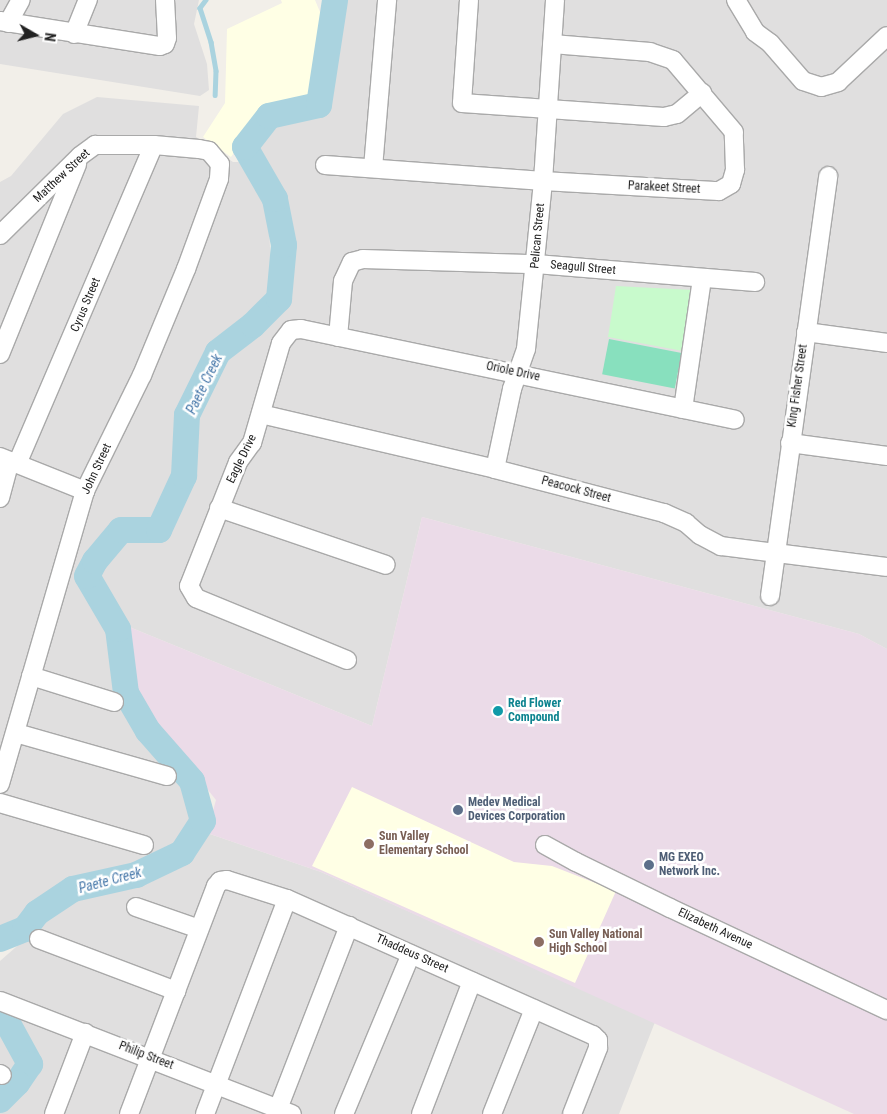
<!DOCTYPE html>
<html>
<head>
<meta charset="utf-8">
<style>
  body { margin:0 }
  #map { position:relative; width:887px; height:1114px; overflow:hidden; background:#f2efe9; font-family:"Roboto Condensed",sans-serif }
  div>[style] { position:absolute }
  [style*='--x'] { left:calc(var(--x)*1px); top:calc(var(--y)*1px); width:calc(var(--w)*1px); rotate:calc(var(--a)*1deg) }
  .residential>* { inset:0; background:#e0dfdf }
  .industrial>* { inset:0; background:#ebdbe8 }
  .education>* { inset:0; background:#ffffe5 }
  .park>* { inset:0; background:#c8facc }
  .pitch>* { inset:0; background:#88e0be; transform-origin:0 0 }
  .stream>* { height:4.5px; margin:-2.25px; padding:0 2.25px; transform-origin:2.25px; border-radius:2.25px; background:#aad3df }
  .river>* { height:26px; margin:-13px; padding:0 13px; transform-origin:13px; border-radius:13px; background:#aad3df }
  .roads { filter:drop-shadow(1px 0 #a9a9a9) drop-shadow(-1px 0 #a9a9a9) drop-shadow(0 1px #a9a9a9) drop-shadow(0 -1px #a9a9a9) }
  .street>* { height:18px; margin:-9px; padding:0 9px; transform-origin:9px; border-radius:9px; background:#fff }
  .dots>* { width:14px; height:14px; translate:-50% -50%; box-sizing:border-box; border:2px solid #fff; border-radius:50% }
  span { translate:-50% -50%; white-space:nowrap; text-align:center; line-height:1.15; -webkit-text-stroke:5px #fff; paint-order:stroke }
  .street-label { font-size:12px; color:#222 }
  .culture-label { font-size:12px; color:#0d838f; font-weight:700 }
  .left { translate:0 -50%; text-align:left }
  .service-label { font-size:12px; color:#4e5e75; font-weight:700 }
  .education-label { font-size:12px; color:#785e54; font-weight:700 }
  .water-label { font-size:14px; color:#4a7aab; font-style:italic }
  .north { position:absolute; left:10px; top:10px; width:50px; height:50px; -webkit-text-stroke:4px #fff; paint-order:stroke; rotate:98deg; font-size:14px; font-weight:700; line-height:20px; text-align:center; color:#222 }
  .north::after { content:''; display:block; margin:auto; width:18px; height:22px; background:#222; clip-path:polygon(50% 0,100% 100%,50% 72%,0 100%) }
</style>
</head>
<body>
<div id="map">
  <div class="residential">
    <i style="clip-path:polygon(0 0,199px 0,194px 24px,207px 64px,209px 90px,200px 96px,0 64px)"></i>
    <i style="clip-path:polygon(347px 0,887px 0,887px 649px,859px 634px,422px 517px,372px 726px,122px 624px,105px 601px,94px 576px,101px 559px,121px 533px,161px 533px,178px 500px,188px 467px,192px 412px,216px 364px,277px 306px,289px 259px,284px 204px,257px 154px,260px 133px,278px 120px,322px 108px)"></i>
    <i style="clip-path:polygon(97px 97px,199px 106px,196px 137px,233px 162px,251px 162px,267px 190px,273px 304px,254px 322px,216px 344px,181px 416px,185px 468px,156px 528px,119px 529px,81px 576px,103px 612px,111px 632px,127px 709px,184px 790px,193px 820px,172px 856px,132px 873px,56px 886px,17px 925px,0 926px,0 182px,11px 176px,63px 114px)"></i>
    <i style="clip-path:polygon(207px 833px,321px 872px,655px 1022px,619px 1114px,0 1114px,0 1103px,40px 1057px,0 999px,0 961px,48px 919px,67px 894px,112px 883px,140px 879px,175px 860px)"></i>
    <i style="clip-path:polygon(0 1029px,19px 1060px,0 1081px)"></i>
  </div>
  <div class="industrial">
    <i style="clip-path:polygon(422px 517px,859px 634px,887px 649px,887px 1114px,854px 1114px,321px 872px,207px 833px,216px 800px,131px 693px,122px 624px,372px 726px)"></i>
  </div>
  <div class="education">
    <i style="clip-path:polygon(281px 0,315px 0,325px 24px,309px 107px,258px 118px,231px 157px,203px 137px,225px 103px,227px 29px,282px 3px)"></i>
    <i style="clip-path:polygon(352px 787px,514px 862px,552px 866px,616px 891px,575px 983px,312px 866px)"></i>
  </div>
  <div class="park">
    <i style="clip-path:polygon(616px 286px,693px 290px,683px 351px,608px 337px)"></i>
  </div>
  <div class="pitch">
    <i style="left:609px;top:339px;width:74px;height:36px;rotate:11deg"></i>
  </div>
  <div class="stream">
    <i style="--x:206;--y:0;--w:10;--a:127"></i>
    <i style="--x:200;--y:8;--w:36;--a:72"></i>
    <i style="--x:211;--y:42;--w:29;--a:80"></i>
    <i style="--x:216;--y:71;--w:24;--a:92"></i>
  </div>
  <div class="river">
    <i style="--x:0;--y:939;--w:27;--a:-22"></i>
    <i style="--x:25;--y:929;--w:20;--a:-53"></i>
    <i style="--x:37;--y:913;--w:43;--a:-33.7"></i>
    <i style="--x:73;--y:889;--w:65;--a:-12.5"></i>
    <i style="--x:136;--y:875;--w:51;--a:-25.6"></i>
    <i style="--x:182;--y:853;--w:38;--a:-57"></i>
    <i style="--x:203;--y:821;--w:41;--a:-105.4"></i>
    <i style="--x:192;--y:781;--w:67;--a:-131.3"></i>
    <i style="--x:148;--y:731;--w:44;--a:-120.1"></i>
    <i style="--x:126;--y:693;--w:64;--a:-97.1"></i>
    <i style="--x:118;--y:629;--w:61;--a:-120.3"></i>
    <i style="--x:87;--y:576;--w:17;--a:-62"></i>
    <i style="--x:95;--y:561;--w:40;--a:-50"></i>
    <i style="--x:121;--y:530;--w:38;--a:0"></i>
    <i style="--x:159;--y:530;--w:60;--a:-65.2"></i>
    <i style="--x:184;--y:476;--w:61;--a:-87.2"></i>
    <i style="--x:187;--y:415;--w:70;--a:-63.8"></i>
    <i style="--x:218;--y:352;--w:44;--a:-37.6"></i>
    <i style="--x:253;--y:325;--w:37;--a:-45"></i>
    <i style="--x:279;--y:299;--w:54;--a:-84.7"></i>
    <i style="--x:284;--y:245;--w:47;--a:-101.1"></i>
    <i style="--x:275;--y:199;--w:60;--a:-120"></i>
    <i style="--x:245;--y:147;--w:39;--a:-52"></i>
    <i style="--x:269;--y:116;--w:51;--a:-12.4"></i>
    <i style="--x:319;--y:105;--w:106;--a:-81.3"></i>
    <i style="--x:0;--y:1009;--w:63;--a:61.4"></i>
    <i style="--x:30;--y:1064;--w:23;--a:124"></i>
    <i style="--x:17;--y:1083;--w:24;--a:135"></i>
  </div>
  <div class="roads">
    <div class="street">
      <i style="--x:469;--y:0;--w:103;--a:93.9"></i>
      <i style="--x:462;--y:103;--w:202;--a:4"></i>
      <i style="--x:664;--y:117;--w:13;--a:-13"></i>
      <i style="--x:677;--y:114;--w:33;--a:-40"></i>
      <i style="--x:736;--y:0;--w:37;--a:59"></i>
      <i style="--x:755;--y:32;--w:19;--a:36"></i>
      <i style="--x:770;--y:43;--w:50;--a:49"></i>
      <i style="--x:803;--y:81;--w:19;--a:18"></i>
      <i style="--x:821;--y:87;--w:18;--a:-16"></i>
      <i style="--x:838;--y:82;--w:67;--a:-43.2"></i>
      <i style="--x:0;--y:21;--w:162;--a:8.9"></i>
      <i style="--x:160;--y:46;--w:5;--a:-22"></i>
      <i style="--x:165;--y:44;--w:6;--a:-72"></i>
      <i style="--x:167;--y:38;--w:38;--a:-93"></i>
      <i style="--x:8;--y:23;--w:26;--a:-61"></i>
      <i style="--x:74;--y:34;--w:37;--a:-68"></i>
      <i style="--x:325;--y:165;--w:219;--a:4.2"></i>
      <i style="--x:543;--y:181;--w:176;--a:3.3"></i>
      <i style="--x:719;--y:191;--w:14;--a:-30"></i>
      <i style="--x:731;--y:184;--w:15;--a:-74"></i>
      <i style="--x:735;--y:170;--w:38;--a:-92"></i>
      <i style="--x:734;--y:132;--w:94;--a:-130.3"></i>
      <i style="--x:673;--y:60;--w:24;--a:-161"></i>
      <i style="--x:650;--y:52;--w:98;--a:-175.3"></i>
      <i style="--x:373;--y:168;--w:169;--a:-85.2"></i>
      <i style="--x:0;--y:235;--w:112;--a:-44.6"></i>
      <i style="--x:80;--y:156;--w:19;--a:-36"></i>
      <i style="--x:95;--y:145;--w:59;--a:0"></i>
      <i style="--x:154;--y:145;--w:45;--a:5.1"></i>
      <i style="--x:199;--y:149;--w:10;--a:11"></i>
      <i style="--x:209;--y:151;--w:17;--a:50"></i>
      <i style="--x:220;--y:164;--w:15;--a:94"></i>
      <i style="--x:219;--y:179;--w:96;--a:110.1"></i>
      <i style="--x:186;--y:269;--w:115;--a:112.5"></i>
      <i style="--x:142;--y:375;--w:129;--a:116.2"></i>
      <i style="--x:85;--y:491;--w:305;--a:106.2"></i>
      <i style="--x:806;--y:332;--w:82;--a:7.7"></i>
      <i style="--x:338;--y:337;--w:56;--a:-84.9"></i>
      <i style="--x:343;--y:281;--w:21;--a:-65"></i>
      <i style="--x:352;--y:262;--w:11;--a:-15"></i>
      <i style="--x:363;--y:259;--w:173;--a:1.7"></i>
      <i style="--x:536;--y:264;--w:220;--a:4.7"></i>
      <i style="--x:0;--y:354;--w:205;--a:-67.9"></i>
      <i style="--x:683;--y:409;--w:132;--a:-81.7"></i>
      <i style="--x:261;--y:414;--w:240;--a:13.2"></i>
      <i style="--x:495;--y:469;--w:175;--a:14.6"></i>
      <i style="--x:664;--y:513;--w:24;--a:24"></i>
      <i style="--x:686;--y:523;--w:18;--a:41"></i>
      <i style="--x:700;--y:535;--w:24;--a:28"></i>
      <i style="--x:721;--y:546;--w:167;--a:7.2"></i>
      <i style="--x:790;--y:443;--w:98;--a:7.6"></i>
      <i style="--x:0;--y:457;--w:92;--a:21.8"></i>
      <i style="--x:17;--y:464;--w:347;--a:-66.8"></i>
      <i style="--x:495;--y:469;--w:82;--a:-78"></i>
      <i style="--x:512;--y:389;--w:42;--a:-70.7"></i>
      <i style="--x:526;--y:349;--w:169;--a:-84.2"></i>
      <i style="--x:543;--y:181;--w:181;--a:-86.2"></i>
      <i style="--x:0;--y:498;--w:38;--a:-75"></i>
      <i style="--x:219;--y:508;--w:176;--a:18.8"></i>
      <i style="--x:770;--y:596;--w:424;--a:-82.1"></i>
      <i style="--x:347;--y:660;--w:163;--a:-157.7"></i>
      <i style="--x:196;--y:598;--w:14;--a:-120"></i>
      <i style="--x:189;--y:586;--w:133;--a:-68.4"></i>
      <i style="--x:238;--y:462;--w:24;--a:-54"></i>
      <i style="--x:252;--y:443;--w:104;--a:-73.8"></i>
      <i style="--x:281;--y:343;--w:16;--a:-52"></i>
      <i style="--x:291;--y:330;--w:10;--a:-6"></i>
      <i style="--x:301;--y:329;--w:443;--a:11.8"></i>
      <i style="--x:31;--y:676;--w:87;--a:17.4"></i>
      <i style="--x:16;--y:733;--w:157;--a:15.9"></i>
      <i style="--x:0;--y:803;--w:150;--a:16.3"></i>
      <i style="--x:545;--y:845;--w:35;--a:29"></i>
      <i style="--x:576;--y:862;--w:105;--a:26.1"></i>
      <i style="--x:670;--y:908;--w:240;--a:25.2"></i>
      <i style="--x:136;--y:907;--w:67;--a:19.2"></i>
      <i style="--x:39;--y:939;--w:147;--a:20.8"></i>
      <i style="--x:0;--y:1001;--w:313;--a:21.2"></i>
      <i style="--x:0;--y:1074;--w:2;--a:27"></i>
      <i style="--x:54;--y:1114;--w:87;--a:-69.1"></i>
      <i style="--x:129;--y:1114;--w:244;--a:-69.1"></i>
      <i style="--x:216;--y:886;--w:6;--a:-51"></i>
      <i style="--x:220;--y:881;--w:7;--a:-8"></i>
      <i style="--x:227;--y:880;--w:63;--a:17.6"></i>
      <i style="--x:287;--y:899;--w:335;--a:24"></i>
      <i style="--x:593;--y:1035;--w:7;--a:45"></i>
      <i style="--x:598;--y:1040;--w:8;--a:90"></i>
      <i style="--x:598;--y:1048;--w:71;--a:111.5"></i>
      <i style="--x:205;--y:1114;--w:230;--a:-69.1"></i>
      <i style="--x:276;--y:1114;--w:202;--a:-68.8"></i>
      <i style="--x:344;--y:1114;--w:173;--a:-67.3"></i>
      <i style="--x:421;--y:1114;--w:142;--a:-69"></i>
      <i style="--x:492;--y:1114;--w:113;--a:-68.2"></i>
    </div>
  </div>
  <div class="dots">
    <i style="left:498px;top:711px;background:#0f9aa8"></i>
    <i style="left:458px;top:810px;background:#5c6f8a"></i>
    <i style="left:369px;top:844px;background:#8d6e63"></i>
    <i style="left:649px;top:865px;background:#5c6f8a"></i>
    <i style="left:539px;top:942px;background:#8d6e63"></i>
  </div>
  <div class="street-label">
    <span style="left:62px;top:176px;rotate:-43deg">Matthew Street</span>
    <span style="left:664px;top:188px;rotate:3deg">Parakeet Street</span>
    <span style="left:538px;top:236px;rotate:-85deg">Pelican Street</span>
    <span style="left:583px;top:268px;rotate:5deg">Seagull Street</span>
    <span style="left:86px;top:305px;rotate:-67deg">Cyrus Street</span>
    <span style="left:513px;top:372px;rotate:12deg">Oriole Drive</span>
    <span style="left:798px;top:386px;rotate:-82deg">King Fisher Street</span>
    <span style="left:242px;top:459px;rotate:-64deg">Eagle Drive</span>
    <span style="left:97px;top:469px;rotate:-65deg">John Street</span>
    <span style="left:576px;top:490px;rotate:15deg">Peacock Street</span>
    <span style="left:715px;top:929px;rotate:25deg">Elizabeth Avenue</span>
    <span style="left:412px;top:954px;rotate:24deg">Thaddeus Street</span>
    <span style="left:146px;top:1056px;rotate:21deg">Philip Street</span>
  </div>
  <div class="culture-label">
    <span class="left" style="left:508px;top:711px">Red Flower<br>Compound</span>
  </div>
  <div class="service-label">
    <span class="left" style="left:468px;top:810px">Medev Medical<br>Devices Corporation</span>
    <span class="left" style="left:659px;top:865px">MG EXEO<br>Network Inc.</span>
  </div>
  <div class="education-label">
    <span class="left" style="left:379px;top:844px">Sun Valley<br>Elementary School</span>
    <span class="left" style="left:549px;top:942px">Sun Valley National<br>High School</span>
  </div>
  <div class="water-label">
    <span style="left:204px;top:384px;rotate:-64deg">Paete Creek</span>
    <span style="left:110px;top:880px;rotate:-15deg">Paete Creek</span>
  </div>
  <div class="north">N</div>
</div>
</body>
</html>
